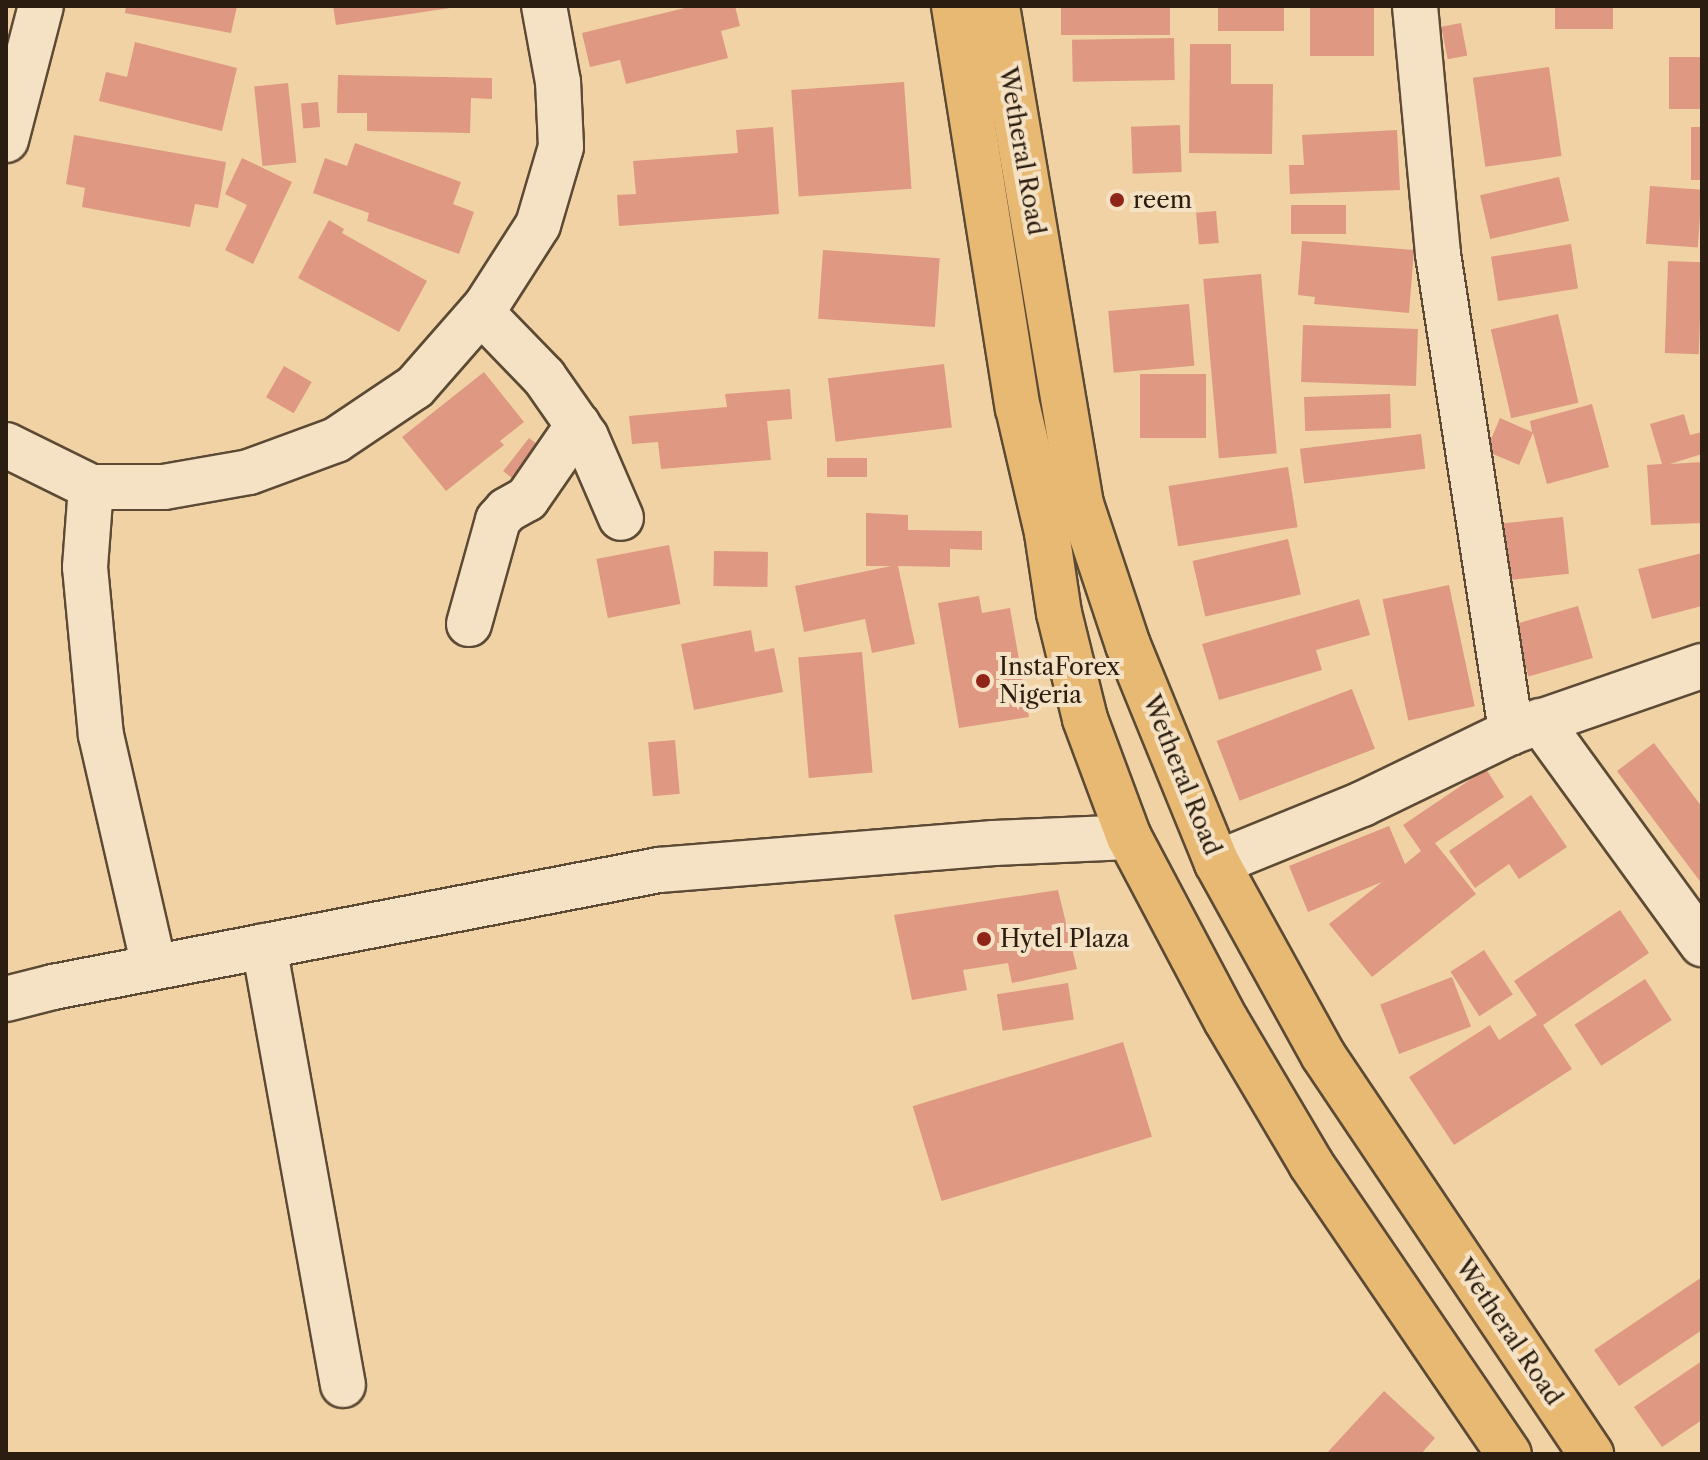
<!DOCTYPE html>
<html>
<head>
<meta charset="utf-8">
<style>
  body { margin:0 }
  #map { position:relative; width:1708px; height:1460px; overflow:hidden; background:#f0d2a5; font-family:"Libre Caslon Text",serif }
  div>[style] { position:absolute }
  [style*='--x'] { left:calc(var(--x)*1px); top:calc(var(--y)*1px); width:calc(var(--w)*1px); rotate:calc(var(--a)*1deg) }
  .building>* { inset:0; background:#df9881; transform-origin:0 0 }
  .roads { filter:drop-shadow(2px 0 #5c4a35) drop-shadow(-2px 0 #5c4a35) drop-shadow(0 2px #5c4a35) drop-shadow(0 -2px #5c4a35) }
  .minor>* { height:44px; margin:-22px; padding:0 22px; transform-origin:22px; border-radius:22px; background:#f5e2c4 }
  .major>* { height:44px; margin:-22px; padding:0 22px; transform-origin:22px; border-radius:22px; background:#e8b972 }
  .dots>* { width:22px; height:22px; translate:-50% -50%; box-sizing:border-box; border:4px solid #f5e2c4; border-radius:50% }
  span { translate:-50% -50%; white-space:nowrap; text-align:center; line-height:1.15; -webkit-text-stroke:8px #f5e2c4; paint-order:stroke }
  .street-label { font-size:24px; color:#2b1d10 }
  .poi-label { font-size:24px; color:#2b1d10 }
  .left { translate:0 -50%; text-align:left }
  .frame { position:absolute; inset:0; border:8px solid #2b1d10; pointer-events:none }
</style>
</head>
<body>
<div id="map">
  <div class="building">
    <i style="clip-path:polygon(126px 6px,237px 6px,231px 33px,125px 13px)"></i>
    <i style="clip-path:polygon(333px 6px,450px 6px,450px 8px,336px 25px)"></i>
    <i style="clip-path:polygon(693px 6px,735px 6px,740px 26px,721px 31px,728px 58px,626px 84px,620px 60px,590px 67px,582px 33px)"></i>
    <i style="left:1218px;top:6px;width:66px;height:25px"></i>
    <i style="left:1310px;top:6px;width:64px;height:50px"></i>
    <i style="left:1555px;top:6px;width:58px;height:23px"></i>
    <i style="left:1170px;top:7px;width:28px;height:109px;rotate:90deg"></i>
    <i style="left:1461px;top:23px;width:33px;height:20px;rotate:79deg"></i>
    <i style="left:1174px;top:38px;width:42px;height:102px;rotate:89deg"></i>
    <i style="clip-path:polygon(135px 42px,237px 68px,222px 131px,99px 101px,106px 72px,127px 77px)"></i>
    <i style="clip-path:polygon(1190px 44px,1231px 44px,1231px 84px,1273px 84px,1272px 154px,1189px 153px)"></i>
    <i style="left:1702px;top:57px;width:52px;height:33px;rotate:90deg"></i>
    <i style="left:1549px;top:67px;width:90px;height:77px;rotate:82deg"></i>
    <i style="clip-path:polygon(338px 75px,492px 78px,492px 99px,471px 98px,470px 133px,367px 131px,367px 113px,337px 113px)"></i>
    <i style="left:904px;top:82px;width:107px;height:113px;rotate:86deg"></i>
    <i style="left:288px;top:83px;width:80px;height:34px;rotate:84deg"></i>
    <i style="left:318px;top:102px;width:25px;height:17px;rotate:85deg"></i>
    <i style="left:1180px;top:125px;width:47px;height:49px;rotate:88deg"></i>
    <i style="clip-path:polygon(773px 127px,779px 214px,619px 226px,617px 195px,636px 194px,633px 161px,738px 153px,736px 130px)"></i>
    <i style="left:1702px;top:127px;width:53px;height:11px;rotate:90deg"></i>
    <i style="clip-path:polygon(1397px 130px,1400px 190px,1290px 194px,1289px 165px,1304px 165px,1302px 135px)"></i>
    <i style="clip-path:polygon(74px 135px,226px 162px,218px 208px,195px 204px,190px 227px,82px 207px,85px 188px,66px 184px)"></i>
    <i style="clip-path:polygon(355px 143px,461px 182px,453px 204px,474px 212px,459px 254px,367px 221px,369px 213px,313px 193px,325px 158px,347px 166px)"></i>
    <i style="clip-path:polygon(242px 158px,292px 182px,253px 264px,225px 250px,247px 205px,225px 194px)"></i>
    <i style="left:1559px;top:177px;width:45px;height:81px;rotate:77deg"></i>
    <i style="left:1650px;top:186px;width:52px;height:58px;rotate:4deg"></i>
    <i style="left:1346px;top:205px;width:29px;height:55px;rotate:90deg"></i>
    <i style="left:1216px;top:211px;width:32px;height:20px;rotate:85deg"></i>
    <i style="clip-path:polygon(329px 220px,344px 229px,342px 233px,427px 281px,399px 332px,298px 278px)"></i>
    <i style="clip-path:polygon(1302px 241px,1414px 250px,1409px 313px,1314px 304px,1315px 297px,1298px 295px)"></i>
    <i style="left:1571px;top:244px;width:45px;height:81px;rotate:81deg"></i>
    <i style="left:823px;top:250px;width:117px;height:69px;rotate:4deg"></i>
    <i style="left:1668px;top:261px;width:34px;height:92px;rotate:2deg"></i>
    <i style="left:1261px;top:274px;width:180px;height:58px;rotate:85deg"></i>
    <i style="left:1189px;top:304px;width:62px;height:81px;rotate:85deg"></i>
    <i style="left:1558px;top:314px;width:91px;height:69px;rotate:77deg"></i>
    <i style="left:1303px;top:325px;width:115px;height:57px;rotate:2deg"></i>
    <i style="left:944px;top:364px;width:64px;height:117px;rotate:83deg"></i>
    <i style="left:284px;top:366px;width:32px;height:36px;rotate:30deg"></i>
    <i style="clip-path:polygon(484px 372px,524px 422px,500px 441px,504px 445px,446px 491px,402px 437px)"></i>
    <i style="left:1140px;top:374px;width:66px;height:64px"></i>
    <i style="clip-path:polygon(790px 389px,792px 419px,767px 421px,771px 460px,661px 469px,658px 442px,632px 444px,629px 416px,727px 407px,725px 394px)"></i>
    <i style="left:1390px;top:394px;width:34px;height:86px;rotate:88deg"></i>
    <i style="clip-path:polygon(1592px 404px,1609px 467px,1547px 484px,1533px 433px,1519px 465px,1486px 451px,1500px 418px,1532px 432px,1530px 421px)"></i>
    <i style="clip-path:polygon(1684px 414px,1690px 435px,1702px 432px,1702px 454px,1670px 464px,1702px 462px,1702px 523px,1651px 525px,1647px 465px,1662px 464px,1650px 424px)"></i>
    <i style="left:1421px;top:434px;width:35px;height:122px;rotate:83deg"></i>
    <i style="left:529px;top:438px;width:16px;height:42px;rotate:38deg"></i>
    <i style="left:827px;top:458px;width:40px;height:19px"></i>
    <i style="left:1288px;top:467px;width:61px;height:121px;rotate:81deg"></i>
    <i style="clip-path:polygon(866px 513px,908px 515px,908px 530px,982px 531px,982px 550px,950px 549px,950px 567px,898px 566px,915px 644px,872px 653px,865px 619px,804px 632px,795px 586px,891px 566px,866px 566px)"></i>
    <i style="left:1563px;top:517px;width:57px;height:65px;rotate:84deg"></i>
    <i style="left:1288px;top:539px;width:57px;height:98px;rotate:77deg"></i>
    <i style="left:669px;top:545px;width:60px;height:74px;rotate:79deg"></i>
    <i style="left:714px;top:551px;width:54px;height:35px;rotate:1deg"></i>
    <i style="clip-path:polygon(1702px 553px,1702px 606px,1652px 619px,1638px 569px)"></i>
    <i style="left:1449px;top:585px;width:124px;height:68px;rotate:78deg"></i>
    <i style="clip-path:polygon(979px 596px,982px 613px,1010px 608px,1029px 717px,959px 728px,938px 603px)"></i>
    <i style="clip-path:polygon(1359px 599px,1370px 635px,1316px 650px,1322px 670px,1219px 700px,1202px 644px)"></i>
    <i style="left:1578px;top:606px;width:54px;height:67px;rotate:74deg"></i>
    <i style="clip-path:polygon(751px 630px,755px 652px,774px 648px,783px 692px,694px 710px,681px 644px)"></i>
    <i style="left:862px;top:652px;width:121px;height:64px;rotate:85deg"></i>
    <i style="left:1352px;top:689px;width:64px;height:145px;rotate:69deg"></i>
    <i style="left:675px;top:740px;width:54px;height:27px;rotate:85deg"></i>
    <i style="clip-path:polygon(1654px 743px,1702px 807px,1702px 884px,1617px 771px)"></i>
    <i style="clip-path:polygon(1486px 769px,1504px 797px,1435px 843px,1476px 894px,1372px 977px,1329px 924px,1382px 882px,1308px 912px,1289px 866px,1389px 826px,1405px 864px,1421px 851px,1403px 825px)"></i>
    <i style="clip-path:polygon(1531px 795px,1567px 847px,1519px 879px,1509px 864px,1475px 888px,1449px 851px)"></i>
    <i style="clip-path:polygon(1058px 890px,1077px 969px,1012px 983px,1008px 963px,963px 970px,967px 990px,912px 1000px,894px 915px)"></i>
    <i style="clip-path:polygon(1620px 910px,1649px 953px,1543px 1025px,1572px 1069px,1454px 1145px,1409px 1077px,1490px 1025px,1499px 1040px,1537px 1015px,1514px 981px)"></i>
    <i style="left:1484px;top:950px;width:53px;height:40px;rotate:57deg"></i>
    <i style="left:1452px;top:977px;width:53px;height:77px;rotate:69deg"></i>
    <i style="left:1645px;top:979px;width:49px;height:84px;rotate:57deg"></i>
    <i style="left:1068px;top:983px;width:37px;height:72px;rotate:81deg"></i>
    <i style="left:1123px;top:1042px;width:99px;height:220px;rotate:73deg"></i>
    <i style="clip-path:polygon(1702px 1277px,1702px 1330px,1619px 1386px,1594px 1350px)"></i>
    <i style="clip-path:polygon(1702px 1361px,1702px 1420px,1662px 1447px,1634px 1407px)"></i>
    <i style="clip-path:polygon(1384px 1391px,1435px 1438px,1421px 1454px,1326px 1454px)"></i>
  </div>
  <div class="roads">
    <div class="minor">
      <i style="--x:1415;--y:6;--w:249;--a:84.7"></i>
      <i style="--x:1438;--y:254;--w:484;--a:81.3"></i>
      <i style="--x:6;--y:140;--w:138;--a:-75.4"></i>
      <i style="--x:481;--y:312;--w:91;--a:45.9"></i>
      <i style="--x:544;--y:377;--w:73;--a:55"></i>
      <i style="--x:586;--y:437;--w:88;--a:66.6"></i>
      <i style="--x:6;--y:445;--w:95;--a:26.3"></i>
      <i style="--x:91;--y:487;--w:73;--a:0"></i>
      <i style="--x:164;--y:487;--w:86;--a:-10"></i>
      <i style="--x:249;--y:472;--w:93;--a:-20.2"></i>
      <i style="--x:336;--y:440;--w:95;--a:-33.9"></i>
      <i style="--x:415;--y:387;--w:108;--a:-48.8"></i>
      <i style="--x:486;--y:306;--w:96;--a:-57.3"></i>
      <i style="--x:538;--y:225;--w:81;--a:-73.6"></i>
      <i style="--x:561;--y:147;--w:65;--a:-92.6"></i>
      <i style="--x:558;--y:82;--w:77;--a:-100.4"></i>
      <i style="--x:91;--y:487;--w:80;--a:94.3"></i>
      <i style="--x:85;--y:567;--w:169;--a:84.6"></i>
      <i style="--x:101;--y:735;--w:238;--a:77.1"></i>
      <i style="--x:469;--y:624;--w:108;--a:-74.4"></i>
      <i style="--x:498;--y:520;--w:13;--a:-48"></i>
      <i style="--x:507;--y:510;--w:23;--a:-29"></i>
      <i style="--x:527;--y:499;--w:90;--a:-55.4"></i>
      <i style="--x:1540;--y:721;--w:276;--a:54"></i>
      <i style="--x:1217;--y:863;--w:157;--a:-22.1"></i>
      <i style="--x:1362;--y:804;--w:165;--a:-25.8"></i>
      <i style="--x:1511;--y:732;--w:202;--a:-19.1"></i>
      <i style="--x:264;--y:946;--w:446;--a:79.8"></i>
      <i style="--x:6;--y:999;--w:49;--a:-14.3"></i>
      <i style="--x:53;--y:987;--w:617;--a:-10.93"></i>
      <i style="--x:659;--y:870;--w:336;--a:-4.6"></i>
      <i style="--x:994;--y:843;--w:135;--a:-2.5"></i>
    </div>
    <div class="major">
      <i style="--x:954;--y:6;--w:407;--a:81"></i>
      <i style="--x:1018;--y:408;--w:128;--a:76.9"></i>
      <i style="--x:1047;--y:533;--w:81;--a:81.5"></i>
      <i style="--x:1059;--y:613;--w:109;--a:76.2"></i>
      <i style="--x:1085;--y:719;--w:126;--a:69.6"></i>
      <i style="--x:1129;--y:837;--w:207;--a:62.1"></i>
      <i style="--x:1226;--y:1020;--w:167;--a:59.4"></i>
      <i style="--x:1311;--y:1164;--w:351;--a:55.7"></i>
      <i style="--x:997;--y:6;--w:505;--a:80.43"></i>
      <i style="--x:1081;--y:504;--w:149;--a:71.6"></i>
      <i style="--x:1128;--y:645;--w:235;--a:67.8"></i>
      <i style="--x:1217;--y:863;--w:219;--a:61.1"></i>
      <i style="--x:1323;--y:1055;--w:481;--a:56.1"></i>
    </div>
  </div>
  <div class="dots">
    <i style="left:1117px;top:200px;background:#8f2418"></i>
    <i style="left:983px;top:681px;background:#8f2418"></i>
    <i style="left:984px;top:939px;background:#8f2418"></i>
  </div>
  <div class="street-label">
    <span style="left:1022px;top:151px;rotate:80deg">Wetheral Road</span>
    <span style="left:1182px;top:775px;rotate:68deg">Wetheral Road</span>
    <span style="left:1509px;top:1332px;rotate:56deg">Wetheral Road</span>
  </div>
  <div class="poi-label">
    <span class="left" style="left:1133px;top:200px">reem</span>
    <span class="left" style="left:999px;top:681px">InstaForex<br>Nigeria</span>
    <span class="left" style="left:1000px;top:939px">Hytel Plaza</span>
  </div>
  <div class="frame"></div>
</div>
</body>
</html>
